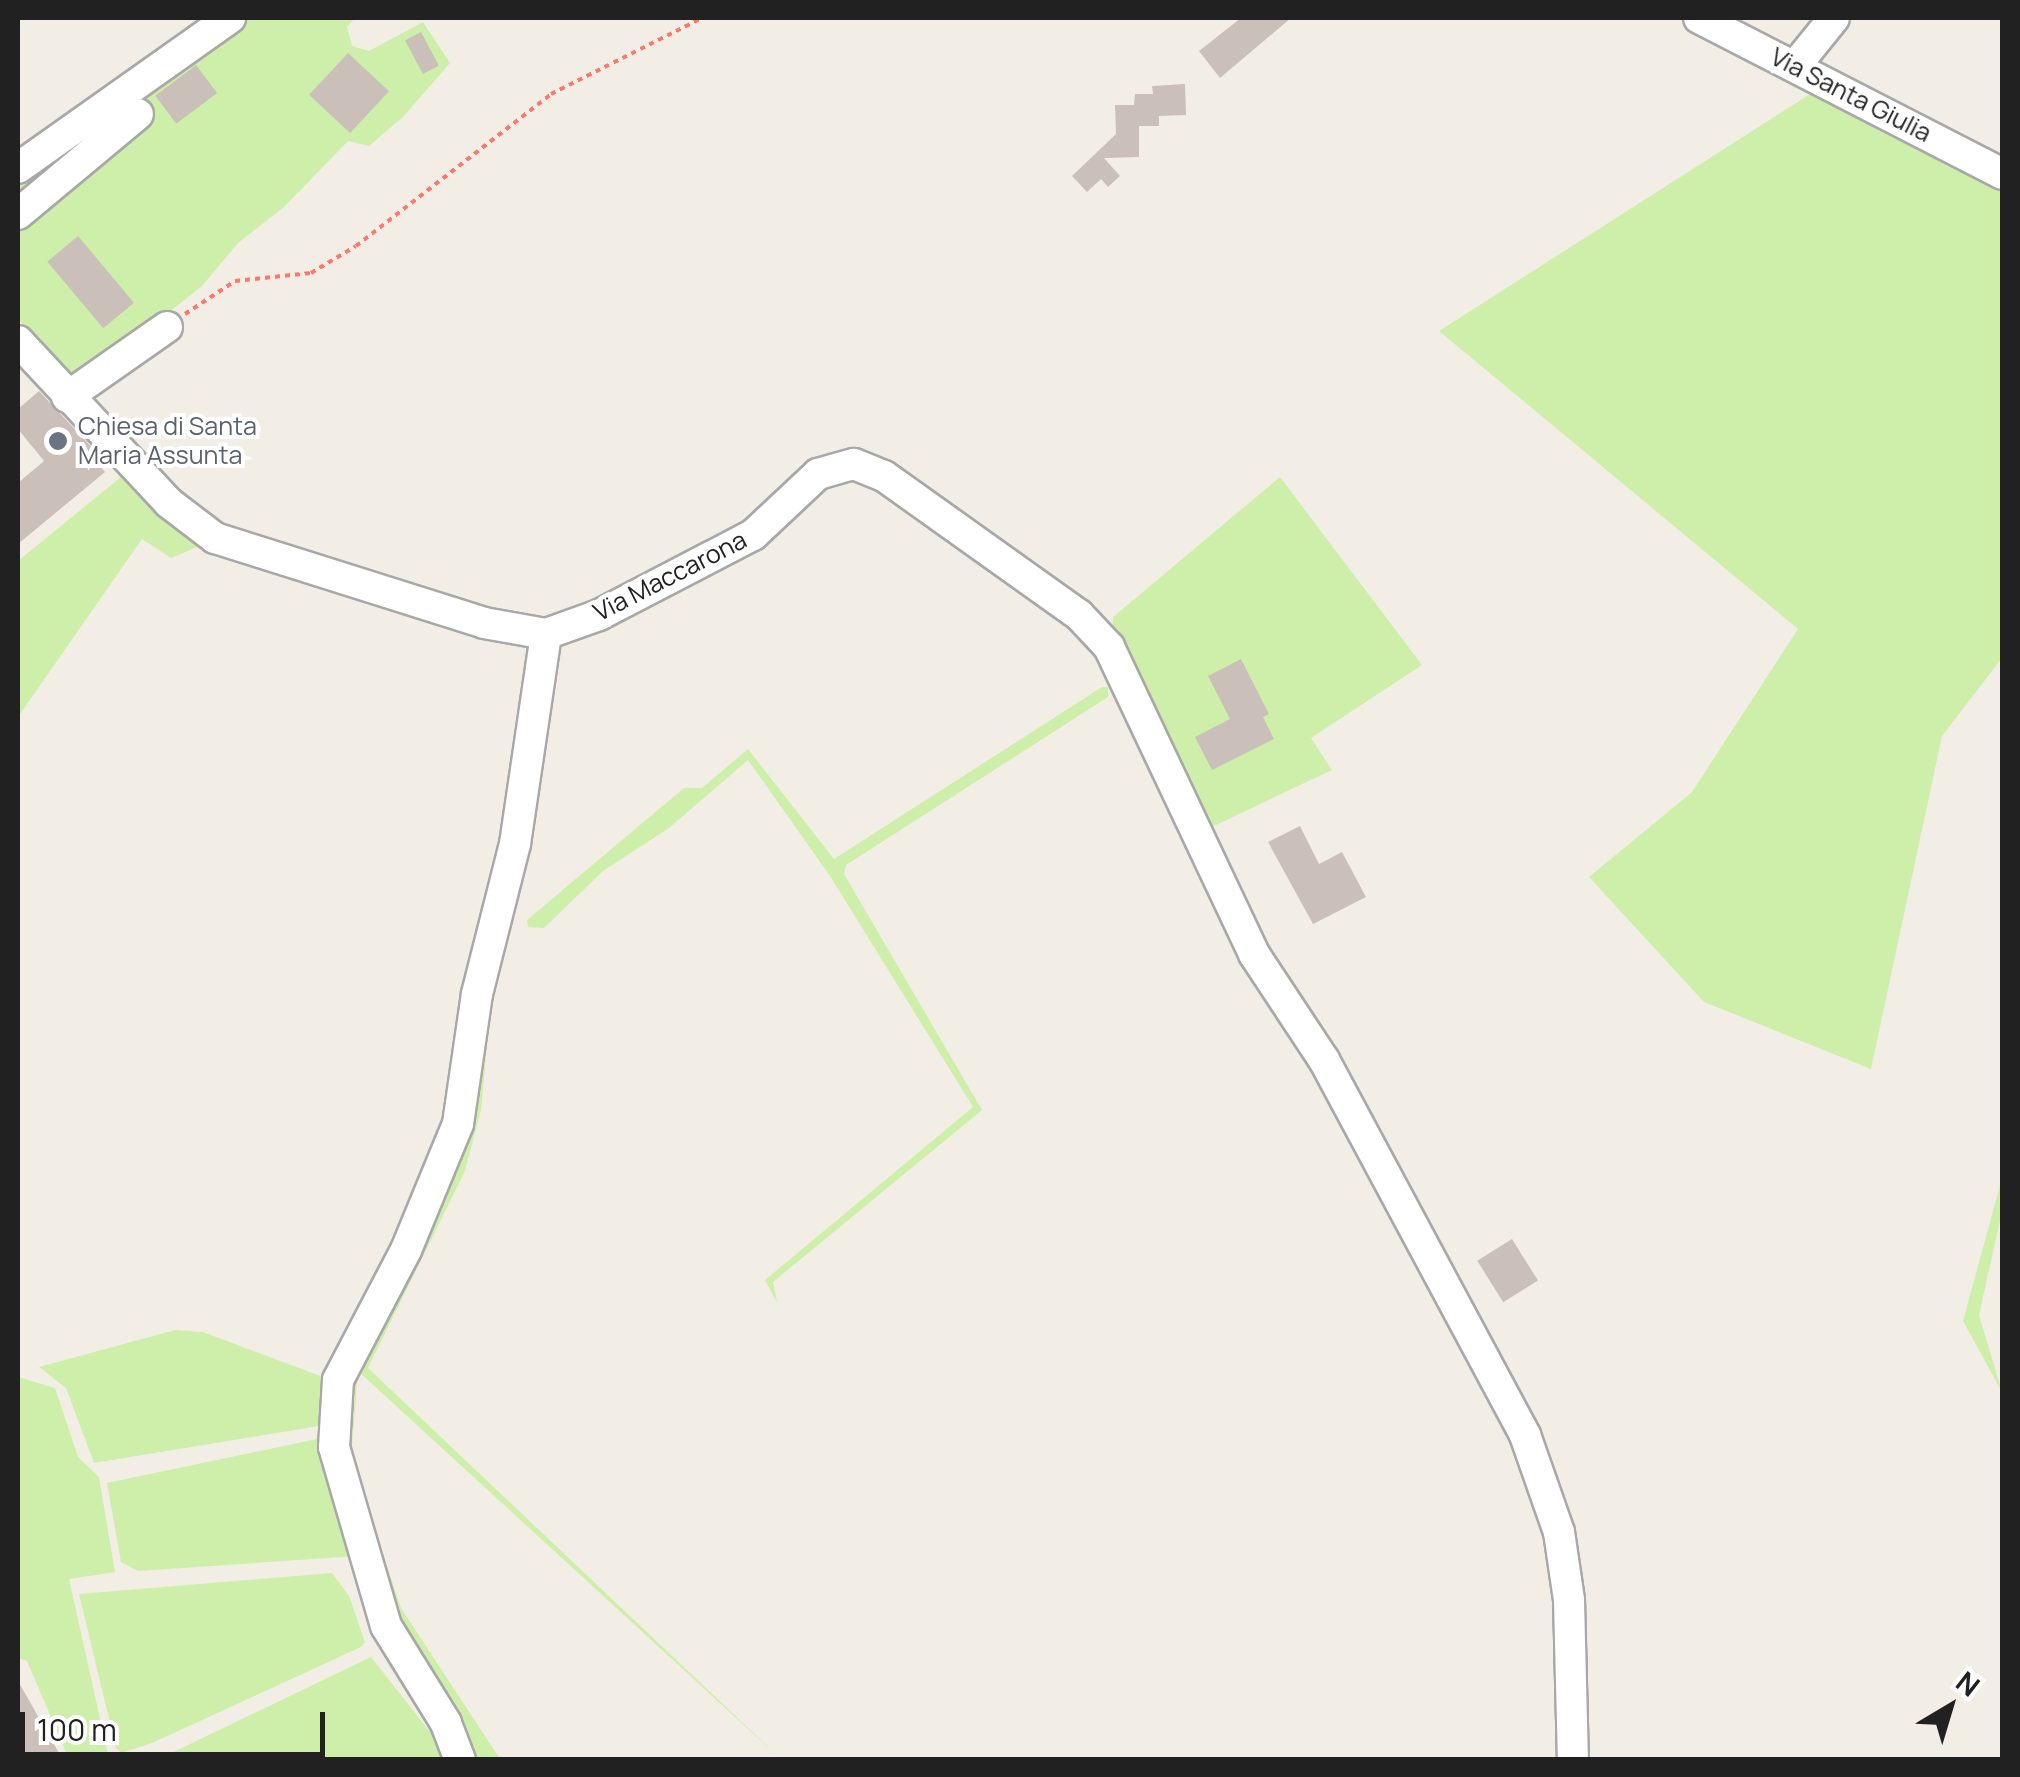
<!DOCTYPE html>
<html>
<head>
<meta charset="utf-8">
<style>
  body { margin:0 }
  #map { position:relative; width:2020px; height:1777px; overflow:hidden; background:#f2eee6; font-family:Manrope,sans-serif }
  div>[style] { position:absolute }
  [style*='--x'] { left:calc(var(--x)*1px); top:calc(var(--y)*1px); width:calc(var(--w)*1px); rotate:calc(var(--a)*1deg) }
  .grass>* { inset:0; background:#cdefa9 }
  .building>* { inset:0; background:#cac0b9; transform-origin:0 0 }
  .path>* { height:4px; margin-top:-2px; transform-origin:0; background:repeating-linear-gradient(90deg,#ff766a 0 5px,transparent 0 10px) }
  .roads { filter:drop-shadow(2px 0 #a8a8a8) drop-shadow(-2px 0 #a8a8a8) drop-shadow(0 2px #a8a8a8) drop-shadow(0 -2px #a8a8a8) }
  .minor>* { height:30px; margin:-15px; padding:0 15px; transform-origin:15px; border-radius:15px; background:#fff }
  .dots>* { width:28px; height:28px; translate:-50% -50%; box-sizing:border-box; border:5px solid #fff; border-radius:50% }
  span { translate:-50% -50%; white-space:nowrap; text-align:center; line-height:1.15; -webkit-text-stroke:8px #fff; paint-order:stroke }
  .street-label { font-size:25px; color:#212121 }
  .worship-label { font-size:25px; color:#5b616d }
  .left { translate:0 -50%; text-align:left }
  .frame { position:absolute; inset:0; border:20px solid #212121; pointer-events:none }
  .north { position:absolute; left:1900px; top:1657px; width:100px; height:100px; -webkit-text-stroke:8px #fff; paint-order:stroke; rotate:38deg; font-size:28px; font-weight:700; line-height:40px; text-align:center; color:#212121 }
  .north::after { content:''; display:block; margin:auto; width:35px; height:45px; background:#212121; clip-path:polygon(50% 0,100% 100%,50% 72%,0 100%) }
  .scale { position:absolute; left:20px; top:1712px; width:305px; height:45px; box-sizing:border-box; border:5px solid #212121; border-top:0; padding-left:12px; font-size:30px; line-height:35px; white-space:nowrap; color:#212121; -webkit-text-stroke:8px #fff; paint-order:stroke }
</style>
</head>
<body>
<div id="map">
  <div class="grass">
    <i style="clip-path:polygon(233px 18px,355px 18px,347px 27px,352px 46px,369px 51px,423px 22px,450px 63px,403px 117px,369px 146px,348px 141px,284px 207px,238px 243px,202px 286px,70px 390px,18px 318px,18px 171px)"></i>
    <i style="clip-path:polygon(1815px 91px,2002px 189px,2002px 658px,1942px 736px,1871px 1069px,1704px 1002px,1589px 877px,1692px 792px,1798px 629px,1439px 331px)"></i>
    <i style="clip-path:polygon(132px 468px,214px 540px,171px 558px,142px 539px,18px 717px,18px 561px)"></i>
    <i style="clip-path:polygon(1280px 477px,1422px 665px,1311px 738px,1332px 770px,1201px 832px,1112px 648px,1113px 617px)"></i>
    <i style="clip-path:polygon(1102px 687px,1108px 687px,1108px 697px,846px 865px,844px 874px,982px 1110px,773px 1282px,777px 1303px,765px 1280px,973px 1107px,830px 876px,748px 760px,669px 828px,603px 871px,544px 928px,528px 927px,527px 920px,684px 788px,702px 788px,748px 749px,834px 859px)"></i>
    <i style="clip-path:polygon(480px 1039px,487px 1045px,481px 1110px,465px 1171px,368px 1368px,781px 1759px,358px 1371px,351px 1458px,401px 1608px,500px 1759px,467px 1759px,397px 1629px,344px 1455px,354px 1365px)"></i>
    <i style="clip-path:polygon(2002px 1178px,2002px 1212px,1979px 1315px,2002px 1392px,1963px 1321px)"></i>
    <i style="clip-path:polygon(175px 1330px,203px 1332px,331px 1380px,325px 1425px,94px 1463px,66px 1388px,39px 1367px)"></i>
    <i style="clip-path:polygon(18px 1377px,55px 1388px,78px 1457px,99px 1477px,115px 1572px,69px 1579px,109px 1759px,69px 1759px,27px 1661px,18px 1658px)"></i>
    <i style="clip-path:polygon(322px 1438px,358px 1556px,138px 1571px,121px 1562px,107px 1483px)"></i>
    <i style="clip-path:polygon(332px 1573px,349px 1596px,365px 1642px,361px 1647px,152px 1743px,121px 1753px,116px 1748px,79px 1594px)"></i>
    <i style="clip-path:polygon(371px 1657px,445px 1751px,442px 1760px,157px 1760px)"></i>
  </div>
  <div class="building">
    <i style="clip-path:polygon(1241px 18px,1291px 18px,1220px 78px,1199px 51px)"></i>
    <i style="left:421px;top:32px;width:38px;height:18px;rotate:62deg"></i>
    <i style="left:348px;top:53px;width:56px;height:57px;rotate:43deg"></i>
    <i style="left:196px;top:65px;width:35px;height:51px;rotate:53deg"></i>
    <i style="clip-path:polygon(1185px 84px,1186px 115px,1159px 116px,1159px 126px,1139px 126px,1139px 157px,1104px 158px,1120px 176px,1108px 187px,1101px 179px,1087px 192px,1072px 176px,1116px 134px,1115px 105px,1134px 105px,1135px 94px,1153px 94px,1152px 86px)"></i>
    <i style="left:78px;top:236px;width:87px;height:40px;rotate:50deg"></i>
    <i style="clip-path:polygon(39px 391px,98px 454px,93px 458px,105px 472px,18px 544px,18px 483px,44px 461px,18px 429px,18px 409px)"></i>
    <i style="clip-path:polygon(1241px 659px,1269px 714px,1263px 717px,1274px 739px,1212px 770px,1195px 737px,1230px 719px,1208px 676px)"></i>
    <i style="clip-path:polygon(1300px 826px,1319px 864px,1342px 852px,1366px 897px,1313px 924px,1268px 842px)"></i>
    <i style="left:1512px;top:1239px;width:49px;height:41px;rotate:58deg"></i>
    <i style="clip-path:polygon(18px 1681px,63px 1760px,18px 1760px)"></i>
  </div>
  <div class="path">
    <i style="--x:185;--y:314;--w:60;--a:-33.4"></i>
    <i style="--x:235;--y:281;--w:76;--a:-6"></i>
    <i style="--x:311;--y:273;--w:52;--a:-31"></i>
    <i style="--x:356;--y:246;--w:247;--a:-37.9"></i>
    <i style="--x:551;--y:94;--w:169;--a:-26.7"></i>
    <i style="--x:115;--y:1755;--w:5;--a:79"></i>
  </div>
  <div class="roads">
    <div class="minor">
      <i style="--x:1699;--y:18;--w:341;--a:27.2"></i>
      <i style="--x:1796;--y:65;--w:60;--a:-51"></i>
      <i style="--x:18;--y:168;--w:260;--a:-35.3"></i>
      <i style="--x:18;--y:214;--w:156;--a:-39.8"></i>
      <i style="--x:18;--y:341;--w:221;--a:47"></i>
      <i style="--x:169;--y:503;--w:58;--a:37.3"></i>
      <i style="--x:215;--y:538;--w:282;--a:17.5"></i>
      <i style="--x:484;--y:623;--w:63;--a:10.1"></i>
      <i style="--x:546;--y:634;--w:56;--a:-19.7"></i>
      <i style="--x:599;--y:615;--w:174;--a:-27.5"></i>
      <i style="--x:753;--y:535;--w:89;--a:-43.2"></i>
      <i style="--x:818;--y:474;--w:37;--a:-16"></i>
      <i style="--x:854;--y:464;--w:32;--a:22"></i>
      <i style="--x:884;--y:476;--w:239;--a:35.5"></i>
      <i style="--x:1079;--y:615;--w:44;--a:46.8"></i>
      <i style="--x:1109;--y:647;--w:340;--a:64.7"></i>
      <i style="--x:1254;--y:954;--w:127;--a:56.6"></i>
      <i style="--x:1324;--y:1060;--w:425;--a:61.8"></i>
      <i style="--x:1525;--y:1435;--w:103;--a:70.7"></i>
      <i style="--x:1559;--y:1532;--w:69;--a:81.6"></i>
      <i style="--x:1569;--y:1600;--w:160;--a:88.6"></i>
      <i style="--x:67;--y:397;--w:122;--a:-35"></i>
      <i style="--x:460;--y:1760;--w:40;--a:-111"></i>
      <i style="--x:446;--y:1723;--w:114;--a:-121.7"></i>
      <i style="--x:386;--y:1626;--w:186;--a:-106.2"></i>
      <i style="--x:334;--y:1447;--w:67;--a:-86.6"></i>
      <i style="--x:338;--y:1380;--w:147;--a:-62.4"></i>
      <i style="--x:406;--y:1250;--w:136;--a:-67.6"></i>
      <i style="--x:458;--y:1124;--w:131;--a:-81.7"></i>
      <i style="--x:477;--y:994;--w:155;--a:-75.8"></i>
      <i style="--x:515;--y:844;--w:212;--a:-81.6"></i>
    </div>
  </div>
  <div class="dots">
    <i style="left:58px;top:441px;background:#6b7280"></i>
  </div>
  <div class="street-label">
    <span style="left:1851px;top:95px;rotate:27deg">Via Santa Giulia</span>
    <span style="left:670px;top:576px;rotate:-27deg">Via Maccarona</span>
  </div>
  <div class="worship-label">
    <span class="left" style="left:78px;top:441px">Chiesa di Santa<br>Maria Assunta</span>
  </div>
  <div class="frame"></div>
  <div class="north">N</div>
  <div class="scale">100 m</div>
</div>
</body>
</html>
